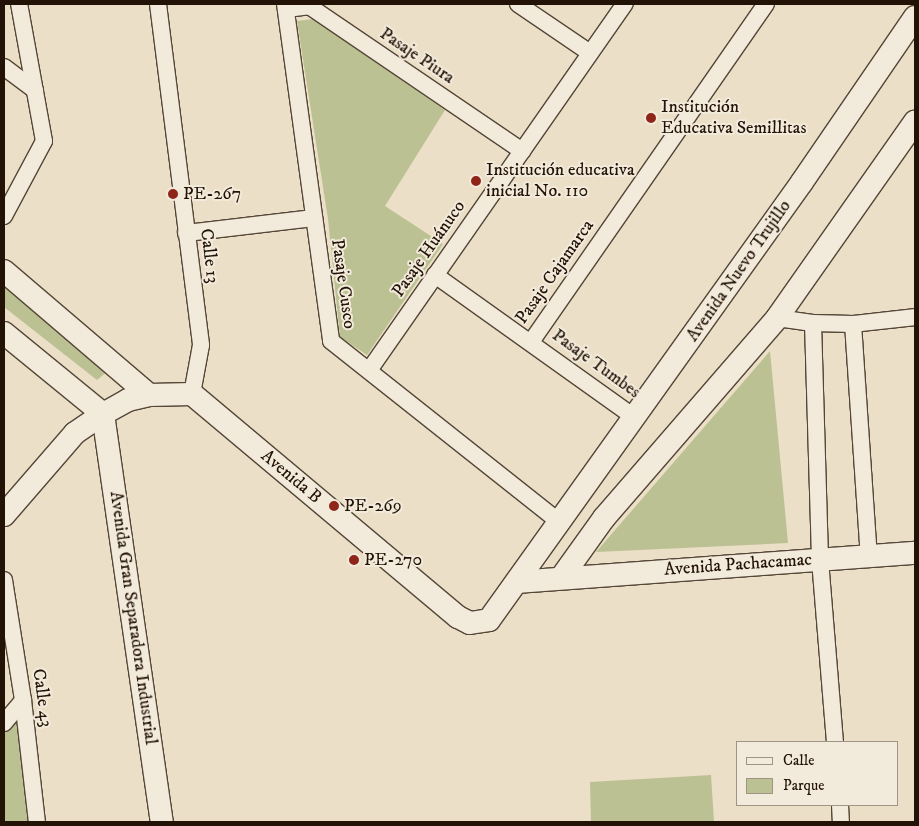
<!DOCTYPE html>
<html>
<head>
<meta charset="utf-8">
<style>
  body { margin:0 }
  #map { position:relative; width:919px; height:826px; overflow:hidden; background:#ebdfc7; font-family:"IM FELL DW Pica",serif }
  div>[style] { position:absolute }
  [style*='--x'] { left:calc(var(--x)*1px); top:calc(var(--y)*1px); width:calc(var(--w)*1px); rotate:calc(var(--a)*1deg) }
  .green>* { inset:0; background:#bbc193 }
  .roads { filter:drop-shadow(1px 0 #554637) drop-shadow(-1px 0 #554637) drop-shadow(0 1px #554637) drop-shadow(0 -1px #554637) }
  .street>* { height:16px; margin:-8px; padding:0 8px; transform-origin:8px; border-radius:8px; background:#f2eadb }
  .secondary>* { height:22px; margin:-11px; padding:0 11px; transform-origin:11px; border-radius:11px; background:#f2eadb }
  .dots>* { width:14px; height:14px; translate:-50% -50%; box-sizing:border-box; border:2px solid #f2eadb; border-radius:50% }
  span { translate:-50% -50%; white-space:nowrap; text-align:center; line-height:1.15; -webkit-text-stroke:4px #f2eadb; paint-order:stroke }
  .street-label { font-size:18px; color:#231307 }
  .poi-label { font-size:18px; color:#231307 }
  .left { translate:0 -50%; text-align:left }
  .frame { position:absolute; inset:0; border:5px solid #231307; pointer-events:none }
  .legend { position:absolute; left:736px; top:741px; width:162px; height:65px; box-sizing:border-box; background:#f2eadb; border:1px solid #9f9486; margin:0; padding:6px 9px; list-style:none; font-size:15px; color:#231307 }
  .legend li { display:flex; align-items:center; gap:10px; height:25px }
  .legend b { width:25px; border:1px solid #9f9486 }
</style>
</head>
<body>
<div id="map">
  <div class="green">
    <i style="clip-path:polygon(313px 19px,445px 110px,385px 206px,443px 244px,367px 355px,340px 337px,328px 219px,297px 21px)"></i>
    <i style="clip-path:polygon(4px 286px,109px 370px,97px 380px,4px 307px)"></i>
    <i style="clip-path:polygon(770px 351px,788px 543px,596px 552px)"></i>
    <i style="clip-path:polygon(16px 718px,28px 822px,4px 822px,4px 733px)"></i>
    <i style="clip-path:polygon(711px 775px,714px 822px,591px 822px,590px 782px)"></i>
  </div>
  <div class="roads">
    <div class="street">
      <i style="--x:158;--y:4;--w:344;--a:82.8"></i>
      <i style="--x:201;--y:345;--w:50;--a:100.4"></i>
      <i style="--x:285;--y:4;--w:340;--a:82.2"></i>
      <i style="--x:331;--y:341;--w:291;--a:38.4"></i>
      <i style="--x:518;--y:4;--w:87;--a:34.2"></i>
      <i style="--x:286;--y:9;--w:23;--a:-7"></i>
      <i style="--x:309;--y:6;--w:258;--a:34.2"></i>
      <i style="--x:4;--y:67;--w:39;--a:37"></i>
      <i style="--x:4;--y:216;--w:85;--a:-61.9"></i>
      <i style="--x:44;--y:141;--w:139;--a:-100.3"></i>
      <i style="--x:186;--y:233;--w:129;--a:-6.7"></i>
      <i style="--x:435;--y:275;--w:244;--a:35.5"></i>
      <i style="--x:777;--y:318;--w:36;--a:8"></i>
      <i style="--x:813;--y:323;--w:237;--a:88.3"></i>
      <i style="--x:820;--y:560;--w:183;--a:85.3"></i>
      <i style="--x:813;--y:323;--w:40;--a:1.4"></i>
      <i style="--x:853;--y:324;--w:62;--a:-6.4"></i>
      <i style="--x:853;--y:324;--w:233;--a:86.1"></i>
      <i style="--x:531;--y:342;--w:412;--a:-55.2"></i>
      <i style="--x:370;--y:369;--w:445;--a:-55.1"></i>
      <i style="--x:4;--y:580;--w:121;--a:81"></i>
      <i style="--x:23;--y:700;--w:123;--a:83.5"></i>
      <i style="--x:4;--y:723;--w:30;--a:-50"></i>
      <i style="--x:840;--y:805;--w:17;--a:87"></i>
    </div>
    <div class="secondary">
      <i style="--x:4;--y:271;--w:191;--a:40.5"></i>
      <i style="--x:4;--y:333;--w:128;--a:39.3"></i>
      <i style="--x:103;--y:414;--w:412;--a:81.8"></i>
      <i style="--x:4;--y:515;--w:108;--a:-49.1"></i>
      <i style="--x:75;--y:433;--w:34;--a:-34"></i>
      <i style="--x:103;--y:414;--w:29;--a:-29"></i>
      <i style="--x:128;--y:400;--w:22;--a:-13"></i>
      <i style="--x:149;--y:395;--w:43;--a:-1.3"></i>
      <i style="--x:192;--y:394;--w:347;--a:40"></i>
      <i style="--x:458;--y:617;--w:13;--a:27"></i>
      <i style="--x:470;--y:623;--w:19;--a:-9"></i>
      <i style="--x:489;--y:620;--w:538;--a:-54.45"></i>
      <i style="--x:802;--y:182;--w:200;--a:-55.6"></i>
      <i style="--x:561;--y:578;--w:74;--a:-54.4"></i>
      <i style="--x:604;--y:518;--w:264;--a:-49.1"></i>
      <i style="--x:777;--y:318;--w:240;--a:-54.9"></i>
      <i style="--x:517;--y:582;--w:399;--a:-4.2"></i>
    </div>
  </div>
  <div class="dots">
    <i style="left:651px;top:118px;background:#8f2418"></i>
    <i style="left:476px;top:181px;background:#8f2418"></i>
    <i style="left:173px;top:194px;background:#8f2418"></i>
    <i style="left:334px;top:506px;background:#8f2418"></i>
    <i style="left:354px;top:560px;background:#8f2418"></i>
  </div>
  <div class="street-label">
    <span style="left:417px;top:56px;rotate:34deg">Pasaje Piura</span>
    <span style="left:429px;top:249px;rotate:-55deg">Pasaje Huánuco</span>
    <span style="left:209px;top:256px;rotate:83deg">Calle 13</span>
    <span style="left:739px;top:271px;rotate:-55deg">Avenida Nuevo Trujillo</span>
    <span style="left:555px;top:272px;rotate:-55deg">Pasaje Cajamarca</span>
    <span style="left:343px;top:284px;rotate:82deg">Pasaje Cusco</span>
    <span style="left:596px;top:364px;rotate:36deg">Pasaje Tumbes</span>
    <span style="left:291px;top:477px;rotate:40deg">Avenida B</span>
    <span style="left:738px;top:565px;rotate:-4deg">Avenida Pachacamac</span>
    <span style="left:133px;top:618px;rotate:82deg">Avenida Gran Separadora Industrial</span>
    <span style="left:42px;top:698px;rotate:82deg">Calle 43</span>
  </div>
  <div class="poi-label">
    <span class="left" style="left:661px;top:118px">Institución<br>Educativa Semillitas</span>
    <span class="left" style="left:486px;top:181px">Institución educativa<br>inicial No. 110</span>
    <span class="left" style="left:183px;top:194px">PE-267</span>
    <span class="left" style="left:344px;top:506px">PE-269</span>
    <span class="left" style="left:364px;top:560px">PE-270</span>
  </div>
  <div class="frame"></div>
  <ul class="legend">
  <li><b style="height:6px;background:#f2eadb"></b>Calle</li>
  <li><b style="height:14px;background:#bbc193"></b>Parque</li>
  </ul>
</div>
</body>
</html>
